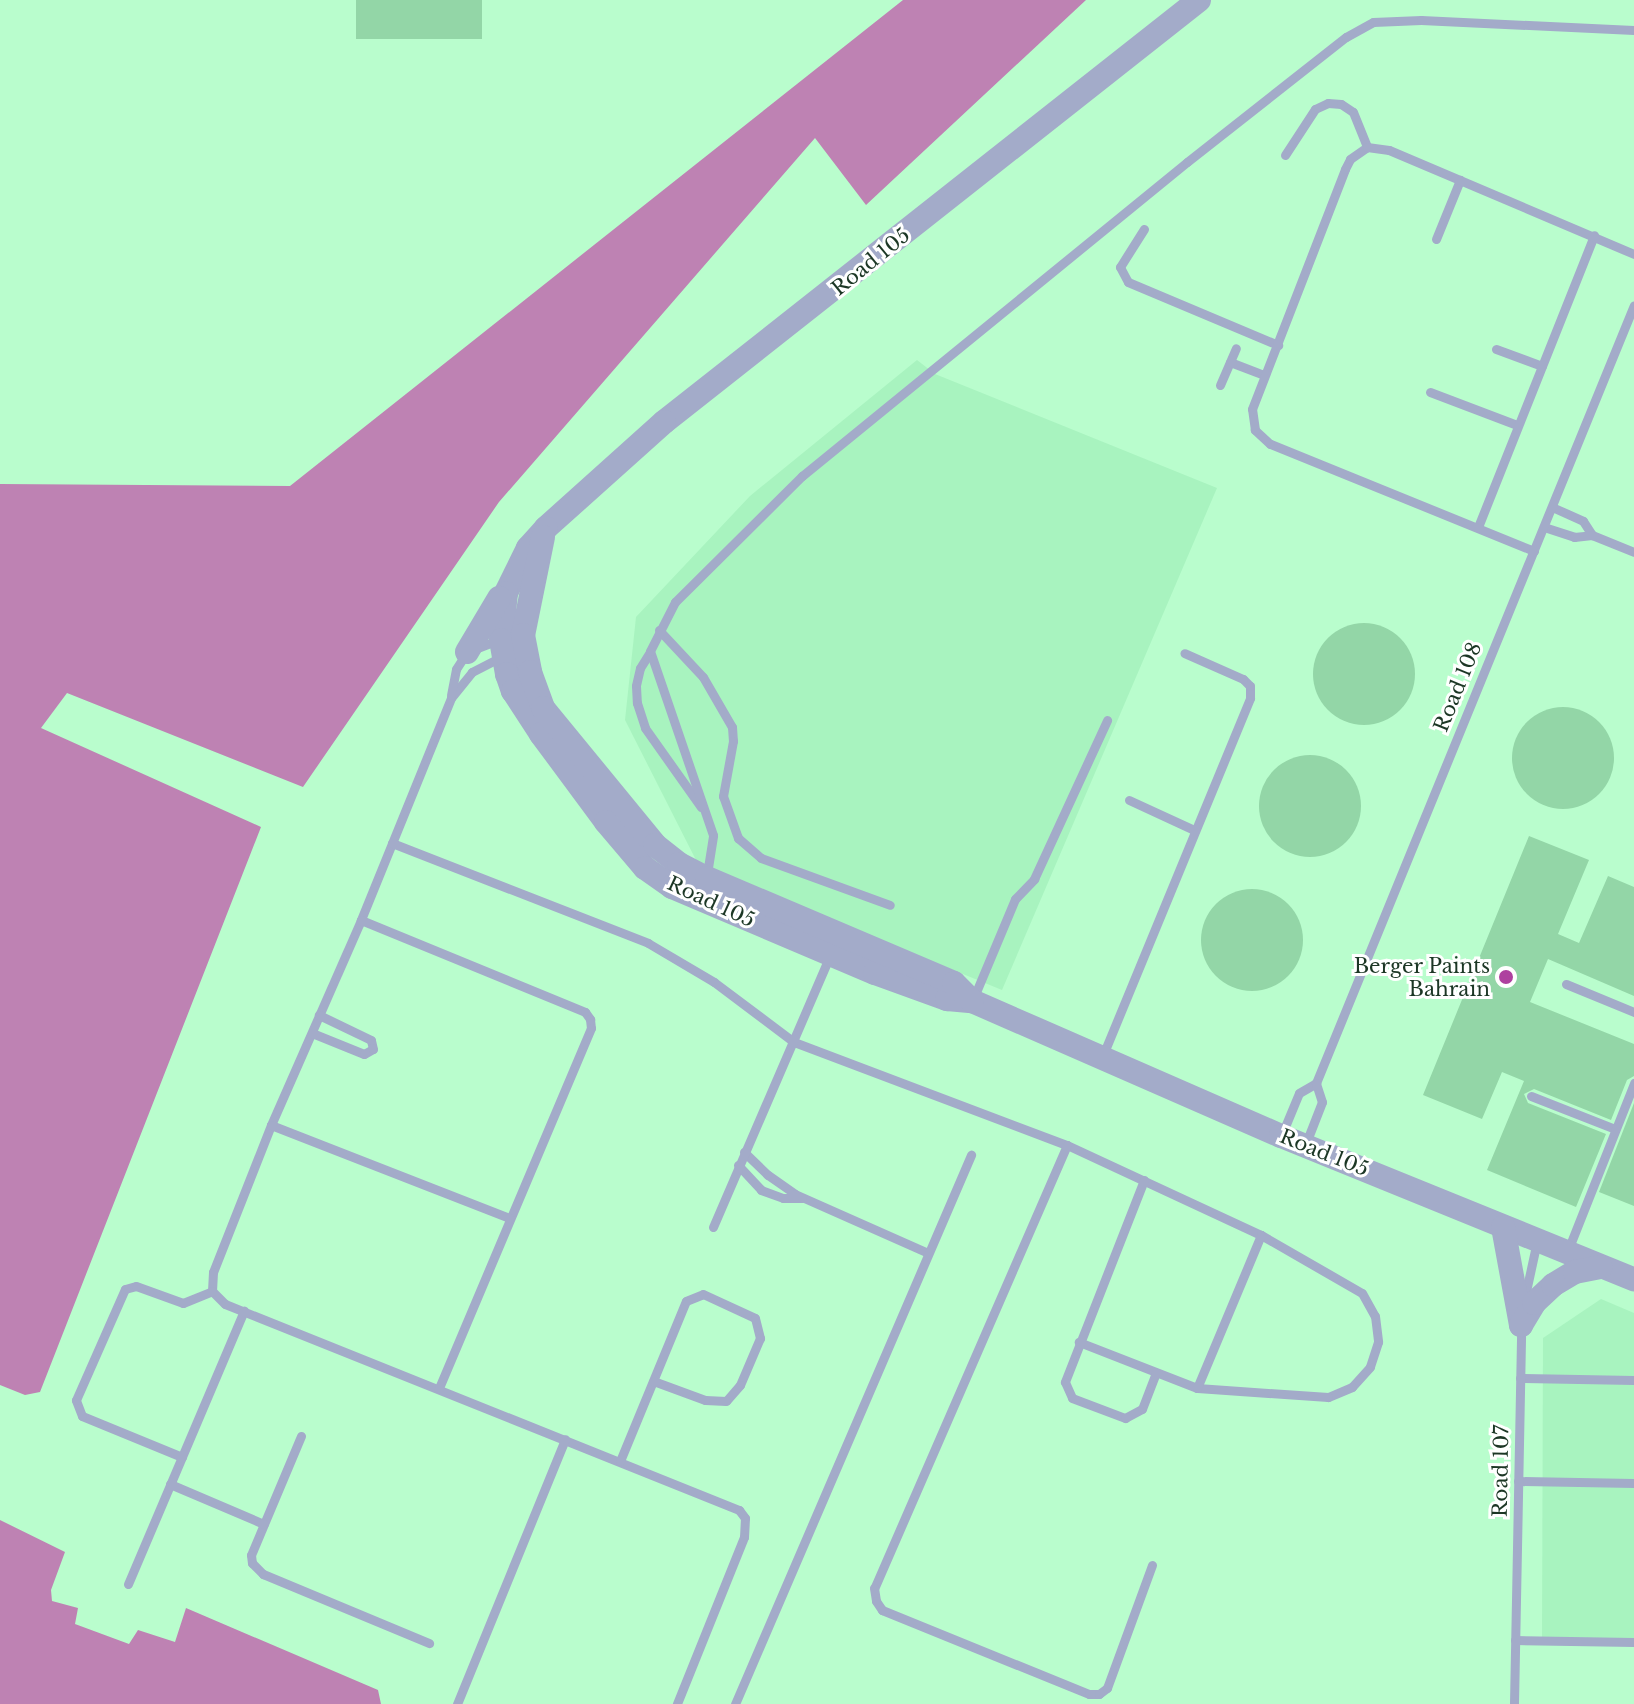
<!DOCTYPE html>
<html>
<head>
<meta charset="utf-8">
<style>
  body { margin:0 }
  #map { position:relative; width:1634px; height:1704px; overflow:hidden; background:#b9fdcd; font-family:"Libre Baskerville",serif }
  div>[style] { position:absolute }
  [style*='--x'] { left:calc(var(--x)*1px); top:calc(var(--y)*1px); width:calc(var(--w)*1px); rotate:calc(var(--a)*1deg) }
  .built>* { inset:0; background:#a8f3bf }
  .water>* { inset:0; background:#be82b3 }
  .building>* { inset:0; background:#93d6a7; transform-origin:0 0 }
  .round { border-radius:50% }
  .service>* { height:9px; margin:-4.5px; padding:0 4.5px; transform-origin:4.5px; border-radius:4.5px; background:#a3abc9 }
  .tertiary>* { height:24px; margin:-12px; padding:0 12px; transform-origin:12px; border-radius:12px; background:#a3abc9 }
  .dots>* { width:22px; height:22px; translate:-50% -50%; box-sizing:border-box; border:4px solid #fff; border-radius:50% }
  span { translate:-50% -50%; white-space:nowrap; text-align:center; line-height:1.15; -webkit-text-stroke:6px #fff; paint-order:stroke }
  .street-label { font-size:20px; color:#1c3725 }
  .poi-label { font-size:20px; color:#1c3725 }
  .right { translate:-100% -50%; text-align:right }
</style>
</head>
<body>
<div id="map">
  <div class="built">
    <i style="clip-path:polygon(917px 360px,935px 374px,1217px 488px,1002px 990px,699px 866px,625px 720px,636px 617px,750px 496px)"></i>
    <i style="clip-path:polygon(1601px 1299px,1634px 1313px,1634px 1644px,1542px 1643px,1543px 1338px)"></i>
  </div>
  <div class="water">
    <i style="clip-path:polygon(903px 0,1086px 0,866px 205px,815px 138px,499px 502px,303px 787px,67px 693px,41px 728px,261px 827px,40px 1392px,25px 1395px,0 1385px,0 484px,290px 486px)"></i>
    <i style="clip-path:polygon(0 1520px,65px 1552px,51px 1590px,52px 1601px,78px 1608px,75px 1624px,129px 1644px,138px 1630px,175px 1642px,186px 1608px,378px 1690px,381px 1704px,0 1704px)"></i>
  </div>
  <div class="building">
    <i style="left:356px;top:0;width:126px;height:39px"></i>
    <i class="round" style="left:1313px;top:623px;width:102px;height:102px"></i>
    <i class="round" style="left:1512px;top:707px;width:102px;height:102px"></i>
    <i class="round" style="left:1259px;top:755px;width:102px;height:102px"></i>
    <i style="clip-path:polygon(1529px 836px,1589px 860px,1558px 934px,1579px 943px,1608px 876px,1634px 887px,1634px 996px,1548px 959px,1530px 1002px,1634px 1044px,1634px 1076px,1627px 1080px,1611px 1120px,1534px 1089px,1524px 1094px,1528px 1103px,1606px 1134px,1576px 1207px,1487px 1170px,1524px 1081px,1502px 1072px,1482px 1119px,1423px 1095px)"></i>
    <i class="round" style="left:1201px;top:889px;width:102px;height:102px"></i>
    <i style="clip-path:polygon(1634px 1103px,1634px 1206px,1599px 1192px)"></i>
  </div>
  <div class="service">
    <i style="--x:1285;--y:155;--w:55;--a:-56.9"></i>
    <i style="--x:1315;--y:109;--w:14;--a:-25"></i>
    <i style="--x:1328;--y:103;--w:13;--a:4"></i>
    <i style="--x:1341;--y:104;--w:14;--a:34"></i>
    <i style="--x:1353;--y:112;--w:38;--a:68"></i>
    <i style="--x:1144;--y:229;--w:45;--a:122.3"></i>
    <i style="--x:1120;--y:267;--w:17;--a:62"></i>
    <i style="--x:1128;--y:282;--w:163;--a:22.8"></i>
    <i style="--x:1436;--y:239;--w:64;--a:-67.9"></i>
    <i style="--x:1496;--y:349;--w:49;--a:20.3"></i>
    <i style="--x:1230;--y:362;--w:36;--a:21"></i>
    <i style="--x:1220;--y:385;--w:40;--a:-66.6"></i>
    <i style="--x:1430;--y:392;--w:93;--a:20.8"></i>
    <i style="--x:1552;--y:507;--w:34;--a:24"></i>
    <i style="--x:1583;--y:521;--w:17;--a:57"></i>
    <i style="--x:1478;--y:527;--w:314;--a:-68.3"></i>
    <i style="--x:1544;--y:527;--w:32;--a:18"></i>
    <i style="--x:1574;--y:537;--w:18;--a:-6"></i>
    <i style="--x:1592;--y:535;--w:45;--a:22"></i>
    <i style="--x:1534;--y:551;--w:285;--a:-157.9"></i>
    <i style="--x:1270;--y:444;--w:21;--a:-137"></i>
    <i style="--x:1255;--y:430;--w:21;--a:-98"></i>
    <i style="--x:1252;--y:409;--w:257;--a:-68.8"></i>
    <i style="--x:1345;--y:169;--w:11;--a:-63"></i>
    <i style="--x:1350;--y:159;--w:21;--a:-35"></i>
    <i style="--x:1367;--y:147;--w:22;--a:8"></i>
    <i style="--x:1389;--y:150;--w:266;--a:23"></i>
    <i style="--x:659;--y:630;--w:64;--a:46.9"></i>
    <i style="--x:703;--y:677;--w:58;--a:59.9"></i>
    <i style="--x:732;--y:727;--w:14;--a:86"></i>
    <i style="--x:733;--y:741;--w:56;--a:100.3"></i>
    <i style="--x:723;--y:796;--w:45;--a:70.3"></i>
    <i style="--x:738;--y:838;--w:30;--a:41"></i>
    <i style="--x:761;--y:858;--w:137;--a:20"></i>
    <i style="--x:650;--y:652;--w:19;--a:122"></i>
    <i style="--x:640;--y:668;--w:18;--a:103"></i>
    <i style="--x:636;--y:686;--w:17;--a:87"></i>
    <i style="--x:637;--y:703;--w:26;--a:72"></i>
    <i style="--x:645;--y:728;--w:97;--a:54.7"></i>
    <i style="--x:503;--y:656;--w:35;--a:153"></i>
    <i style="--x:472;--y:672;--w:33;--a:129"></i>
    <i style="--x:451;--y:698;--w:240;--a:112.1"></i>
    <i style="--x:361;--y:920;--w:224;--a:113.7"></i>
    <i style="--x:271;--y:1125;--w:158;--a:111.5"></i>
    <i style="--x:213;--y:1272;--w:19;--a:93"></i>
    <i style="--x:212;--y:1291;--w:18;--a:45"></i>
    <i style="--x:225;--y:1304;--w:554;--a:21.84"></i>
    <i style="--x:739;--y:1510;--w:10;--a:53"></i>
    <i style="--x:745;--y:1518;--w:19;--a:93"></i>
    <i style="--x:744;--y:1537;--w:180;--a:111.9"></i>
    <i style="--x:451;--y:695;--w:26;--a:-79"></i>
    <i style="--x:456;--y:669;--w:20;--a:-57"></i>
    <i style="--x:467;--y:652;--w:34;--a:-21"></i>
    <i style="--x:1129;--y:800;--w:72;--a:24.8"></i>
    <i style="--x:392;--y:843;--w:275;--a:21.3"></i>
    <i style="--x:648;--y:943;--w:77;--a:30.6"></i>
    <i style="--x:714;--y:982;--w:100;--a:36.9"></i>
    <i style="--x:794;--y:1042;--w:292;--a:20.7"></i>
    <i style="--x:1067;--y:1145;--w:214;--a:24.9"></i>
    <i style="--x:1261;--y:1235;--w:116;--a:29.9"></i>
    <i style="--x:1362;--y:1293;--w:26;--a:61"></i>
    <i style="--x:1375;--y:1316;--w:26;--a:83"></i>
    <i style="--x:1378;--y:1342;--w:26;--a:108"></i>
    <i style="--x:1370;--y:1367;--w:27;--a:132"></i>
    <i style="--x:1352;--y:1387;--w:26;--a:157"></i>
    <i style="--x:1328;--y:1397;--w:131;--a:-176.1"></i>
    <i style="--x:1197;--y:1388;--w:127;--a:-158.7"></i>
    <i style="--x:707;--y:874;--w:39;--a:-81"></i>
    <i style="--x:713;--y:835;--w:194;--a:-108.9"></i>
    <i style="--x:650;--y:651;--w:55;--a:-63"></i>
    <i style="--x:675;--y:602;--w:179;--a:-44.8"></i>
    <i style="--x:802;--y:476;--w:497;--a:-39.2"></i>
    <i style="--x:1187;--y:162;--w:202;--a:-38.2"></i>
    <i style="--x:1346;--y:37;--w:31;--a:-29"></i>
    <i style="--x:1373;--y:22;--w:48;--a:-2.4"></i>
    <i style="--x:1421;--y:20;--w:213;--a:2.7"></i>
    <i style="--x:361;--y:920;--w:242;--a:22.3"></i>
    <i style="--x:585;--y:1012;--w:9;--a:54"></i>
    <i style="--x:590;--y:1019;--w:9;--a:84"></i>
    <i style="--x:591;--y:1028;--w:391;--a:112.9"></i>
    <i style="--x:1566;--y:984;--w:74;--a:22.4"></i>
    <i style="--x:974;--y:997;--w:106;--a:-67.3"></i>
    <i style="--x:1015;--y:899;--w:28;--a:-46"></i>
    <i style="--x:1034;--y:879;--w:175;--a:-65.3"></i>
    <i style="--x:312;--y:1033;--w:56;--a:22"></i>
    <i style="--x:364;--y:1054;--w:10;--a:-29"></i>
    <i style="--x:373;--y:1049;--w:9;--a:-103"></i>
    <i style="--x:371;--y:1040;--w:58;--a:-154.3"></i>
    <i style="--x:1103;--y:1055;--w:386;--a:-67.6"></i>
    <i style="--x:1250;--y:698;--w:12;--a:-90"></i>
    <i style="--x:1250;--y:686;--w:10;--a:-135"></i>
    <i style="--x:1243;--y:679;--w:64;--a:-156.2"></i>
    <i style="--x:1531;--y:1096;--w:90;--a:21.4"></i>
    <i style="--x:271;--y:1125;--w:256;--a:21.3"></i>
    <i style="--x:1282;--y:1134;--w:44;--a:-67.5"></i>
    <i style="--x:1299;--y:1093;--w:20;--a:-30"></i>
    <i style="--x:1316;--y:1083;--w:840;--a:-67.77"></i>
    <i style="--x:1306;--y:1143;--w:44;--a:-68.7"></i>
    <i style="--x:1322;--y:1102;--w:20;--a:-108"></i>
    <i style="--x:1067;--y:1145;--w:483;--a:113.5"></i>
    <i style="--x:874;--y:1588;--w:13;--a:81"></i>
    <i style="--x:876;--y:1601;--w:11;--a:56"></i>
    <i style="--x:882;--y:1610;--w:223;--a:22.1"></i>
    <i style="--x:1089;--y:1694;--w:10;--a:0"></i>
    <i style="--x:1099;--y:1694;--w:10;--a:-37"></i>
    <i style="--x:1107;--y:1688;--w:131;--a:-69.9"></i>
    <i style="--x:744;--y:1152;--w:33;--a:44"></i>
    <i style="--x:768;--y:1175;--w:33;--a:35"></i>
    <i style="--x:795;--y:1194;--w:145;--a:23.9"></i>
    <i style="--x:738;--y:1165;--w:34;--a:47"></i>
    <i style="--x:761;--y:1190;--w:23;--a:20"></i>
    <i style="--x:783;--y:1198;--w:19;--a:0"></i>
    <i style="--x:1144;--y:1180;--w:217;--a:111.4"></i>
    <i style="--x:1065;--y:1382;--w:17;--a:66"></i>
    <i style="--x:1072;--y:1398;--w:57;--a:20.7"></i>
    <i style="--x:1125;--y:1418;--w:19;--a:-28"></i>
    <i style="--x:1142;--y:1409;--w:39;--a:-69"></i>
    <i style="--x:713;--y:1227;--w:296;--a:-66.7"></i>
    <i style="--x:1568;--y:1250;--w:180;--a:-68.4"></i>
    <i style="--x:1525;--y:1296;--w:56;--a:-77.7"></i>
    <i style="--x:1520;--y:1378;--w:114;--a:1"></i>
    <i style="--x:1197;--y:1388;--w:166;--a:-67.3"></i>
    <i style="--x:301;--y:1436;--w:129;--a:112.8"></i>
    <i style="--x:251;--y:1555;--w:8;--a:83"></i>
    <i style="--x:252;--y:1563;--w:16;--a:45"></i>
    <i style="--x:263;--y:1574;--w:180;--a:22.6"></i>
    <i style="--x:182;--y:1457;--w:108;--a:-157.7"></i>
    <i style="--x:82;--y:1416;--w:17;--a:-111"></i>
    <i style="--x:76;--y:1400;--w:121;--a:-66.2"></i>
    <i style="--x:125;--y:1289;--w:11;--a:-15"></i>
    <i style="--x:136;--y:1286;--w:50;--a:19.9"></i>
    <i style="--x:183;--y:1303;--w:31;--a:-22"></i>
    <i style="--x:620;--y:1461;--w:173;--a:-67.6"></i>
    <i style="--x:686;--y:1301;--w:18;--a:-22"></i>
    <i style="--x:703;--y:1294;--w:57;--a:24.8"></i>
    <i style="--x:755;--y:1318;--w:21;--a:76"></i>
    <i style="--x:760;--y:1338;--w:51;--a:113.1"></i>
    <i style="--x:740;--y:1385;--w:21;--a:131"></i>
    <i style="--x:726;--y:1401;--w:21;--a:-177"></i>
    <i style="--x:705;--y:1400;--w:55;--a:-159.9"></i>
    <i style="--x:1518;--y:1481;--w:116;--a:1"></i>
    <i style="--x:170;--y:1484;--w:102;--a:23.1"></i>
    <i style="--x:128;--y:1584;--w:297;--a:-67"></i>
    <i style="--x:1515;--y:1640;--w:119;--a:1"></i>
    <i style="--x:457;--y:1704;--w:286;--a:-67.8"></i>
    <i style="--x:735;--y:1704;--w:598;--a:-66.74"></i>
    <i style="--x:1514;--y:1704;--w:378;--a:-88.9"></i>
  </div>
  <div class="tertiary">
    <i style="--x:1199;--y:0;--w:681;--a:141.73"></i>
    <i style="--x:664;--y:422;--w:159;--a:138.1"></i>
    <i style="--x:546;--y:528;--w:27;--a:132"></i>
    <i style="--x:528;--y:548;--w:50;--a:116.1"></i>
    <i style="--x:506;--y:593;--w:47;--a:96.1"></i>
    <i style="--x:501;--y:640;--w:35;--a:80"></i>
    <i style="--x:507;--y:674;--w:18;--a:71"></i>
    <i style="--x:513;--y:691;--w:51;--a:56.9"></i>
    <i style="--x:541;--y:734;--w:109;--a:53.5"></i>
    <i style="--x:606;--y:822;--w:60;--a:49.7"></i>
    <i style="--x:645;--y:868;--w:33;--a:35"></i>
    <i style="--x:672;--y:887;--w:220;--a:23"></i>
    <i style="--x:875;--y:973;--w:77;--a:19.9"></i>
    <i style="--x:947;--y:999;--w:25;--a:5"></i>
    <i style="--x:972;--y:1001;--w:337;--a:23.6"></i>
    <i style="--x:1281;--y:1136;--w:381;--a:22.1"></i>
    <i style="--x:543;--y:537;--w:100;--a:101.5"></i>
    <i style="--x:523;--y:635;--w:38;--a:79"></i>
    <i style="--x:530;--y:672;--w:38;--a:70"></i>
    <i style="--x:543;--y:708;--w:177;--a:50.7"></i>
    <i style="--x:655;--y:845;--w:31;--a:38"></i>
    <i style="--x:679;--y:864;--w:31;--a:27"></i>
    <i style="--x:707;--y:878;--w:268;--a:23"></i>
    <i style="--x:954;--y:983;--w:25;--a:45"></i>
    <i style="--x:467;--y:652;--w:63;--a:-59.3"></i>
    <i style="--x:1503;--y:1227;--w:100;--a:79.6"></i>
    <i style="--x:1521;--y:1325;--w:26;--a:-59"></i>
    <i style="--x:1534;--y:1303;--w:26;--a:-43"></i>
    <i style="--x:1553;--y:1285;--w:26;--a:-31"></i>
    <i style="--x:1575;--y:1272;--w:26;--a:-11"></i>
  </div>
  <div class="dots">
    <i style="left:1506px;top:977px;background:#ae419f"></i>
  </div>
  <div class="street-label">
    <span style="left:871px;top:262px;rotate:-39deg">Road 105</span>
    <span style="left:1458px;top:687px;rotate:-68deg">Road 108</span>
    <span style="left:711px;top:902px;rotate:25deg">Road 105</span>
    <span style="left:1324px;top:1153px;rotate:22deg">Road 105</span>
    <span style="left:1501px;top:1471px;rotate:-89deg">Road 107</span>
  </div>
  <div class="poi-label">
    <span class="right" style="left:1490px;top:978px">Berger Paints<br>Bahrain</span>
  </div>
</div>
</body>
</html>
